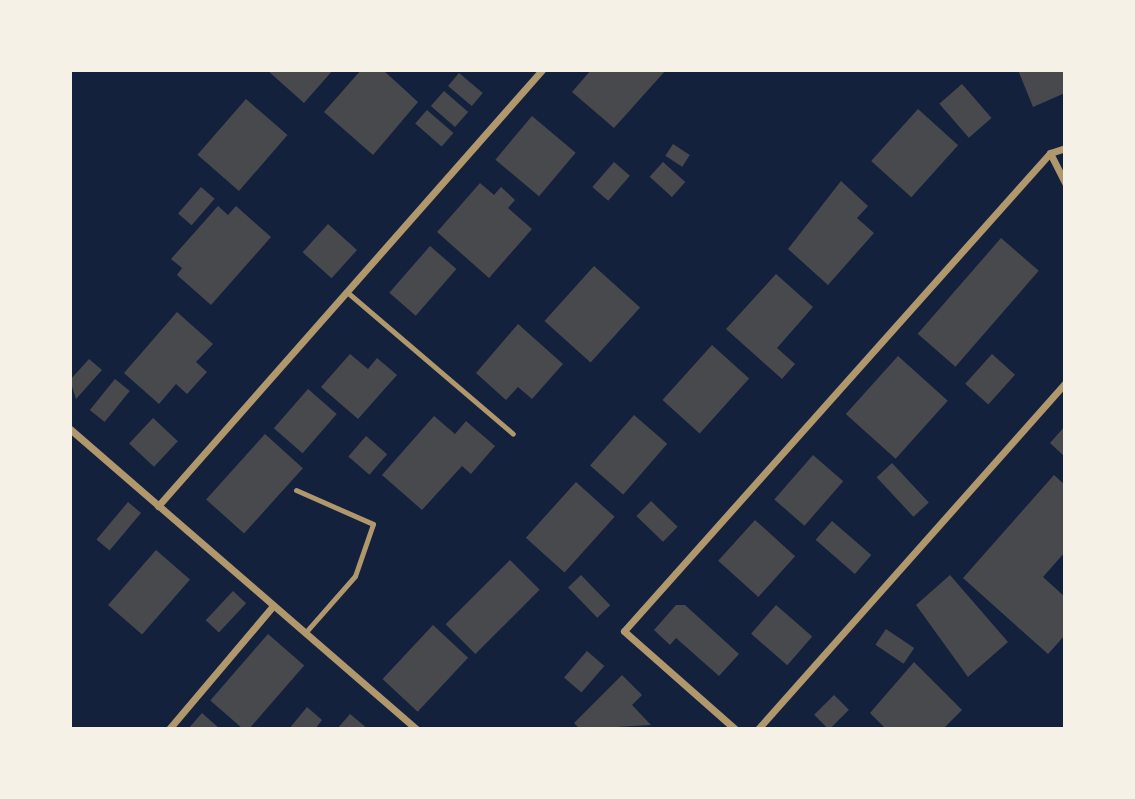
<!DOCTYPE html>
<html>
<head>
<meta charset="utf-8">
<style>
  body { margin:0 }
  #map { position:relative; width:1135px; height:799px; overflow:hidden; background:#14213d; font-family:"Fira Sans Condensed",sans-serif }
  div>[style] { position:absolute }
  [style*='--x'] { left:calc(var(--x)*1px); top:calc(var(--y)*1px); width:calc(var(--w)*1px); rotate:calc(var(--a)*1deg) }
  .building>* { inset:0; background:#48494c; transform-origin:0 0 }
  .service>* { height:5px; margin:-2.5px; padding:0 2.5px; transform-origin:2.5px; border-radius:2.5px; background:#b1986c }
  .minor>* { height:7px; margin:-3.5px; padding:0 3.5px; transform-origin:3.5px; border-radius:3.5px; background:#b1986c }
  span { translate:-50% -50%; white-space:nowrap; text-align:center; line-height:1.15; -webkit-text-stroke:6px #f6f1e7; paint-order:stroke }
  .frame { position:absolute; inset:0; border:72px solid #f6f1e7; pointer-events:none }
</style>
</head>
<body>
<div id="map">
  <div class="building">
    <i style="clip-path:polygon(267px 70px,333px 70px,304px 103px)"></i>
    <i style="clip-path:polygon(361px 70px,383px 70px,418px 102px,373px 155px,324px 112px)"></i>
    <i style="clip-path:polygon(591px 70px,666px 70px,614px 128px,572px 92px)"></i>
    <i style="clip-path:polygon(1018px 70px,1065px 70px,1065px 93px,1033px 107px)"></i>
    <i style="left:459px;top:73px;width:31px;height:17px;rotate:40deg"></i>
    <i style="left:962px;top:84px;width:45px;height:30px;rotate:49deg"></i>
    <i style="left:444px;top:91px;width:32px;height:20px;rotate:41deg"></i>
    <i style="left:246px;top:99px;width:55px;height:74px;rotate:41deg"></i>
    <i style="left:918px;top:109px;width:54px;height:70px;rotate:42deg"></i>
    <i style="left:427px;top:110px;width:35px;height:18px;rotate:41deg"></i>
    <i style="left:532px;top:116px;width:57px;height:57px;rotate:40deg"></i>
    <i style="left:673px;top:144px;width:20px;height:14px;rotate:33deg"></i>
    <i style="left:614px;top:162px;width:21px;height:33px;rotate:41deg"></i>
    <i style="left:663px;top:162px;width:30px;height:20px;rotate:42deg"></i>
    <i style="clip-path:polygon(841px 181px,868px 206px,857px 218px,874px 233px,828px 285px,788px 249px)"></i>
    <i style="clip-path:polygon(480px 183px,494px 195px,501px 187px,515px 200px,508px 208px,532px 229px,489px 278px,437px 232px)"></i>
    <i style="left:201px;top:187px;width:18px;height:35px;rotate:41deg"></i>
    <i style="clip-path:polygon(218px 206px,228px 215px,236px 206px,271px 237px,211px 305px,177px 275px,182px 268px,171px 259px)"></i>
    <i style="left:328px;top:224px;width:39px;height:38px;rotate:42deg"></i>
    <i style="left:1001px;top:238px;width:50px;height:127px;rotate:41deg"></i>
    <i style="left:430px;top:246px;width:35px;height:62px;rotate:41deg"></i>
    <i style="left:594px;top:266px;width:62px;height:74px;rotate:42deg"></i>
    <i style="clip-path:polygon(776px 274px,813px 307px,777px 348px,795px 364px,782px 379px,726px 329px)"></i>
    <i style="clip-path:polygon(177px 312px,213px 344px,196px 362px,207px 372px,187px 394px,176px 384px,159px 404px,124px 373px)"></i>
    <i style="clip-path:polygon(518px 324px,563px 364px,532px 399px,518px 387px,506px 400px,476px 373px)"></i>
    <i style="left:712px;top:345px;width:50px;height:74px;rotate:42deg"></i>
    <i style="clip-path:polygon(350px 354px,368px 369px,377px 358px,397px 375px,358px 419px,321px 387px)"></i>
    <i style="left:992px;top:354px;width:31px;height:40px;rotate:42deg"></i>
    <i style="left:898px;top:356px;width:67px;height:78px;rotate:42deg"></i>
    <i style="clip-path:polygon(89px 359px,102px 370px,76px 399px,70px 380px)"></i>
    <i style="left:115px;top:379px;width:19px;height:40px;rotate:39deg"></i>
    <i style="left:308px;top:389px;width:38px;height:52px;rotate:41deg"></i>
    <i style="left:634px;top:415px;width:44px;height:67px;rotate:41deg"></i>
    <i style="clip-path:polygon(434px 416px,455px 434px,466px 421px,495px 446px,471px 474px,462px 466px,422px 510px,382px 475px)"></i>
    <i style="left:153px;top:418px;width:34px;height:35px;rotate:43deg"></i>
    <i style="clip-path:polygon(1065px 426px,1065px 457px,1050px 443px)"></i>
    <i style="left:265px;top:434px;width:51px;height:88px;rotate:42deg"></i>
    <i style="left:366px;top:436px;width:28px;height:27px;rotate:41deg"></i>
    <i style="left:813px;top:455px;width:40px;height:59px;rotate:41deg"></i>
    <i style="left:892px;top:463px;width:54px;height:21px;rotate:47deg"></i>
    <i style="clip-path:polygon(1054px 475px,1065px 485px,1065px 552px,1043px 577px,1065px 597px,1065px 635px,1048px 654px,963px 578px)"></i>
    <i style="left:576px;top:482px;width:52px;height:75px;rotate:42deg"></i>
    <i style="left:651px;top:501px;width:37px;height:21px;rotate:44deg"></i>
    <i style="left:128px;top:502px;width:17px;height:49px;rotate:40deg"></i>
    <i style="left:755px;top:520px;width:54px;height:55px;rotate:42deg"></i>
    <i style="left:832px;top:521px;width:52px;height:25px;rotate:41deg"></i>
    <i style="left:156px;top:550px;width:45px;height:73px;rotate:41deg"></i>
    <i style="left:510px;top:560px;width:42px;height:91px;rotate:45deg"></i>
    <i style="left:581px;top:575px;width:42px;height:18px;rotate:46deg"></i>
    <i style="clip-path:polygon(950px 575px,1008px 642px,968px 677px,916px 605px)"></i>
    <i style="left:233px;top:591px;width:18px;height:40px;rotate:43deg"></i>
    <i style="clip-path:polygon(676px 605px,685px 605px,739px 654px,719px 676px,676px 638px,670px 645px,654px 630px)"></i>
    <i style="left:776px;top:605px;width:48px;height:38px;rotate:41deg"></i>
    <i style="left:433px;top:625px;width:48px;height:74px;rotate:43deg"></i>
    <i style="left:886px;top:629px;width:34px;height:19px;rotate:34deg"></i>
    <i style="left:268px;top:634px;width:48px;height:88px;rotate:41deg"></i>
    <i style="left:587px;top:651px;width:23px;height:35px;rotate:41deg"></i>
    <i style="clip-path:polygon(914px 662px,962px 710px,943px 729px,886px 729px,870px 713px)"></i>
    <i style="clip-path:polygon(622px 675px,642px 695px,632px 705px,651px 725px,580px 729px,574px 723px)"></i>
    <i style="left:834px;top:695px;width:21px;height:28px;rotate:45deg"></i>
    <i style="clip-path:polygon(307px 707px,322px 720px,315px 729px,289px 729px)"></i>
    <i style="clip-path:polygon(202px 713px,220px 729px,188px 729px)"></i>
    <i style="clip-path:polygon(350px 714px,368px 729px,337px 729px)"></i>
  </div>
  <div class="service">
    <i style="--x:347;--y:292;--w:218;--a:40.5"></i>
    <i style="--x:296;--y:490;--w:84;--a:23.8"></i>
    <i style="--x:373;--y:524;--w:55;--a:109.1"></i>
    <i style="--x:355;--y:576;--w:76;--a:131.3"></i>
  </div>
  <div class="minor">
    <i style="--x:1050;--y:153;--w:34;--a:63"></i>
    <i style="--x:70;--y:429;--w:458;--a:40.9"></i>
    <i style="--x:158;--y:506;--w:581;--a:-48.63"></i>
    <i style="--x:169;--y:729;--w:161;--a:-49.8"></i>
    <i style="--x:735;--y:729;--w:148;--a:-138.6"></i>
    <i style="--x:624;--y:631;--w:640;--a:-48.29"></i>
    <i style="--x:1050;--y:153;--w:16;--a:-18"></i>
    <i style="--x:758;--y:729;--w:463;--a:-48.4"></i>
  </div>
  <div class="frame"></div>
</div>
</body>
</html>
